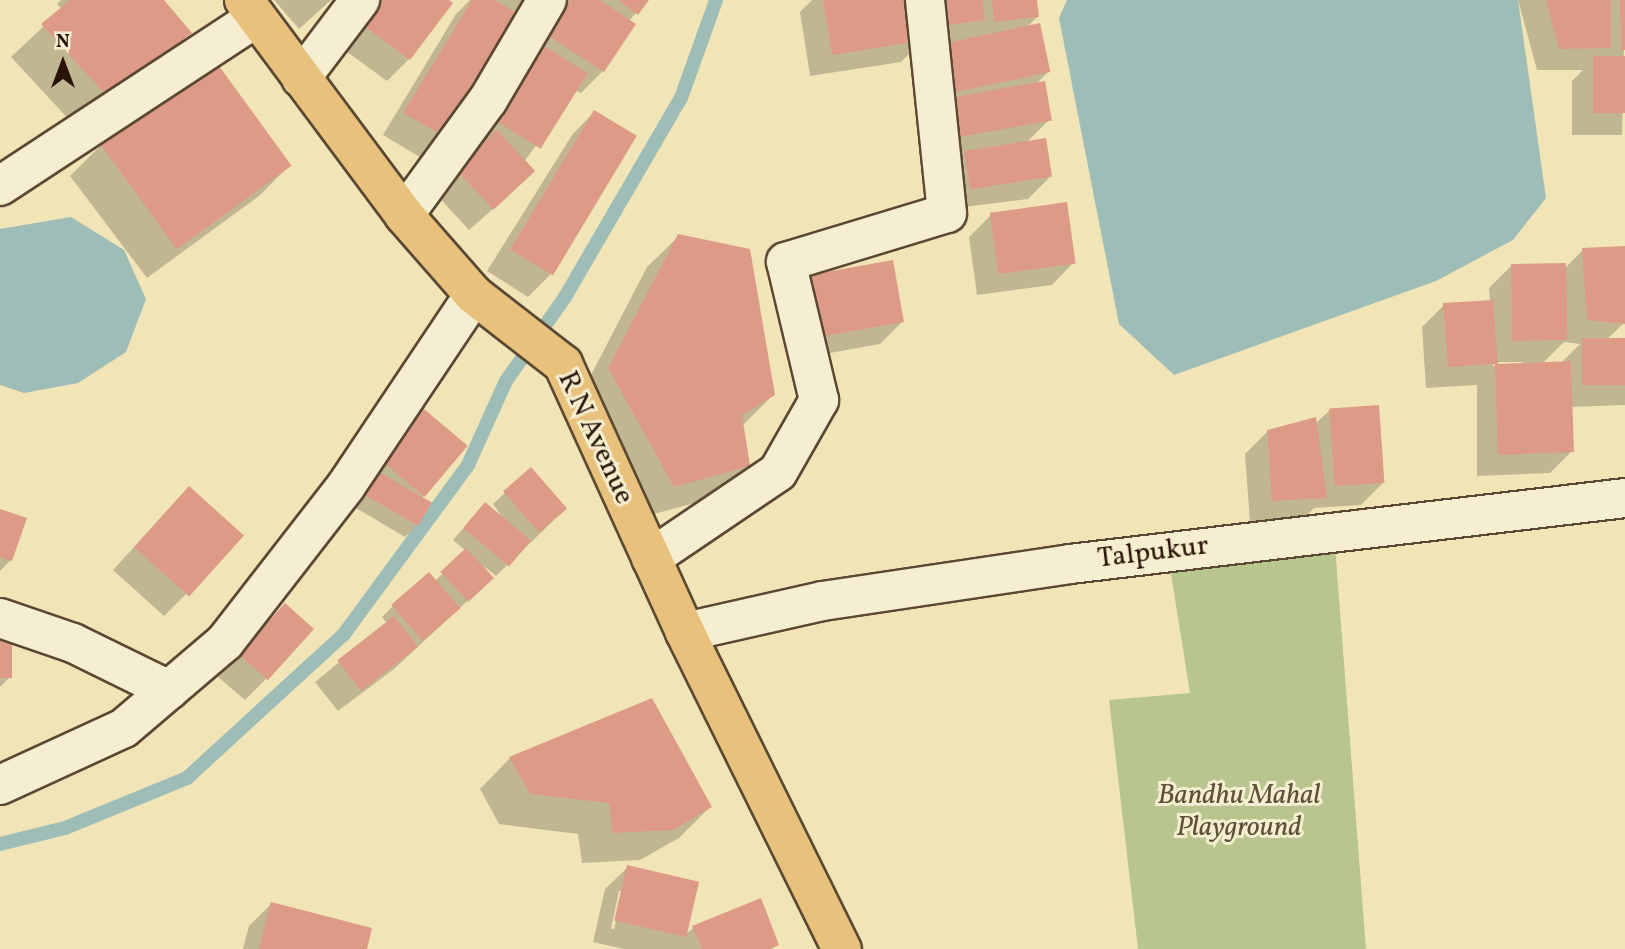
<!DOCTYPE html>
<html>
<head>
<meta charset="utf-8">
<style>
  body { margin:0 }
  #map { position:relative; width:1625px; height:949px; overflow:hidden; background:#f1e5b7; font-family:Vollkorn,serif }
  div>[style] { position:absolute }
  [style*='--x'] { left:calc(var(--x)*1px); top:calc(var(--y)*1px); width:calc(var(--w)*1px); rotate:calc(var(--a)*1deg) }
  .green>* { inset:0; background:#b9c58f }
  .water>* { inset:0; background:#9ebdb7 }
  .shadow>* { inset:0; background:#0003 }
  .stream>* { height:14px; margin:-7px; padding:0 7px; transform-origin:7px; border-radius:7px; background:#9ebdb7 }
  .building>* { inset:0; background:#dd9b87; transform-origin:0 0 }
  .roads { filter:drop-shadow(2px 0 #5b4833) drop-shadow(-2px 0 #5b4833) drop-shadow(0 2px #5b4833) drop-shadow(0 -2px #5b4833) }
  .street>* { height:38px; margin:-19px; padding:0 19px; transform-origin:19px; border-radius:19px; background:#f6eed0 }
  .secondary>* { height:38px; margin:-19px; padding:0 19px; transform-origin:19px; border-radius:19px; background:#f6eed0 }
  .primary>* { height:38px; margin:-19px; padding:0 19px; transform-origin:19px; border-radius:19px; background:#e8c27c }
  span { translate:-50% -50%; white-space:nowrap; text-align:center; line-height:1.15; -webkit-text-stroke:6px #f6eed0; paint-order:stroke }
  .street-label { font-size:28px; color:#291407 }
  .park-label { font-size:28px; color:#5b5237; font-style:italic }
  .north { position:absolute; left:28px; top:28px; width:70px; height:70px; -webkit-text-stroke:5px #f6eed0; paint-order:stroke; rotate:0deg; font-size:19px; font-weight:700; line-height:28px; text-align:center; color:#291407 }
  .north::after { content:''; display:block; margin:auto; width:24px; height:32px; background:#291407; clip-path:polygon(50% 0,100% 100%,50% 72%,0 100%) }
</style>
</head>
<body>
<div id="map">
  <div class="green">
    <i style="clip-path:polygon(1335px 546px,1366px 949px,1138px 949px,1109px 700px,1190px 693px,1170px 568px)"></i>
  </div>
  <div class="water">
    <i style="clip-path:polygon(1067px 0,1518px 0,1546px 198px,1513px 240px,1436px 281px,1174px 375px,1119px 324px,1059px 18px)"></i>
    <i style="clip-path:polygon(71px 217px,124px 250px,146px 299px,126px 352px,78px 383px,24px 393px,0 385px,0 229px)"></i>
  </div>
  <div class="shadow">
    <i style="clip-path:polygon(61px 0,162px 0,189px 33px,159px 64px,74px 125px,11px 57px,62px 9px,57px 4px)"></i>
    <i style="clip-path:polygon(274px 0,331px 0,299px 29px)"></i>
    <i style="clip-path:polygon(380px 0,446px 0,409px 59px,387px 81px,343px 49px)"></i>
    <i style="clip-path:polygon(470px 0,530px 0,425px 160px,383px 135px,456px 14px)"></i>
    <i style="clip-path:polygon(566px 0,647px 0,629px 21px,634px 24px,603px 71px,581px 93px,575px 90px,524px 162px,511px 193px,469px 230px,434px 192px,481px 147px,468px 139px)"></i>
    <i style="clip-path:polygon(812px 0,1035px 0,1037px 17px,1027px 27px,1048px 72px,1035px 85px,1050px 119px,1027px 142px,1050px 177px,1028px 199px,948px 209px,943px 173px,962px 154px,935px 160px,920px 43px,901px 62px,810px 76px,800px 12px)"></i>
    <i style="clip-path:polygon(1518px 0,1625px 0,1622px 135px,1572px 135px,1572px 81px,1583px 70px,1537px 70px)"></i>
    <i style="clip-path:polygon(213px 62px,290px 165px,259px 196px,147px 278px,70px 176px,101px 145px)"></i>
    <i style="clip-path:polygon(594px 112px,550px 275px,528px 297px,487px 271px,572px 135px)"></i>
    <i style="clip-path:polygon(991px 215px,1074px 262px,1052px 285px,977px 295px,969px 237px)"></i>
    <i style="clip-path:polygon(679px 236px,773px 395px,742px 426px,749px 466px,717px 497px,643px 517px,578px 400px,647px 267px)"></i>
    <i style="clip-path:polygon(evenodd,1583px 250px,1623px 324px,1606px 340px,1625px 340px,1625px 405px,1571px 407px,1572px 451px,1550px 473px,1477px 476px,1477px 385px,1426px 388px,1422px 327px,1444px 305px,1490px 302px,1489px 288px,1511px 266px,1565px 268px,1583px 250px,1564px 342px,1580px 344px,1560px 364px,1542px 364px,1564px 342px,1583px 250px,1497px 362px,1523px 362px,1523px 365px,1492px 366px,1497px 362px)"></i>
    <i style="clip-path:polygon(780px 300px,903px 321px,880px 344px,791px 360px)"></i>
    <i style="clip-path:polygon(1330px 410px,1383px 483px,1361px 505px,1314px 508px,1303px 519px,1250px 522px,1245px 454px,1268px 431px,1315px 424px)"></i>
    <i style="clip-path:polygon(424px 412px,466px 446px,421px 499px,416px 526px,405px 537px,356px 508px,402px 434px)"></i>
    <i style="clip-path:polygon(530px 469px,554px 520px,496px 576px,484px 566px,492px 578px,394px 669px,338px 711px,315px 682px,387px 623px,382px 617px,393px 606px,435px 581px,466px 551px,453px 540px,485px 504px,505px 521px,493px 504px)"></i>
    <i style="clip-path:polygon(168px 510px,186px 594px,164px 616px,113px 570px)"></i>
    <i style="clip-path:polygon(0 511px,24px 519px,10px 561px,0 571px)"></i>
    <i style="clip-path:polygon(263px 628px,267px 678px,245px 700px,218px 677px)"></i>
    <i style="clip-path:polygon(0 638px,10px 677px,0 687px)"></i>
    <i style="clip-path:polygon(510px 758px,710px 807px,679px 838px,640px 860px,582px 863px,578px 834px,499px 824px,480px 789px)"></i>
    <i style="clip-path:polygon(evenodd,628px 867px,685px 935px,693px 928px,777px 945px,772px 949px,624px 949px,593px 942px,605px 889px,628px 867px,619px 891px,623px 891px,614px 929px,611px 929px,619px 891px)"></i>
    <i style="clip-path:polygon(271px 904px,365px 949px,243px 949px,249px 926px)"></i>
  </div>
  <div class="stream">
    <i style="--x:0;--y:844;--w:67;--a:-13.8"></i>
    <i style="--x:65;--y:828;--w:132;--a:-22.3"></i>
    <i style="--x:187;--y:778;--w:213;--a:-42.5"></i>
    <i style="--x:344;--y:634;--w:210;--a:-53.7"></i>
    <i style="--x:468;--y:465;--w:92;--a:-65.7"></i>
    <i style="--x:506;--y:381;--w:103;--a:-54.9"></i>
    <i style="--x:565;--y:297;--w:230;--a:-59.8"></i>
    <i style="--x:681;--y:98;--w:104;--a:-70.3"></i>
  </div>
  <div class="building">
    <i style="clip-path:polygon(70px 0,164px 0,192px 33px,106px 95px,41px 24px)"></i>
    <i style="clip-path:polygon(384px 0,449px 0,453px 3px,410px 60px,364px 26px)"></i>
    <i style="clip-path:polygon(472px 0,495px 0,523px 17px,449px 139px,403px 113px)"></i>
    <i style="clip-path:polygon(571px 0,600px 0,636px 24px,604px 72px,547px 35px)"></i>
    <i style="clip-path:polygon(618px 0,649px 0,638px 15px)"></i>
    <i style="clip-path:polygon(823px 0,918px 0,925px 40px,832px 55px)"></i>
    <i style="clip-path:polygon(939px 0,982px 0,985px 20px,942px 26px)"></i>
    <i style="clip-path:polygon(992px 0,1037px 0,1039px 17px,994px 22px)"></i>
    <i style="clip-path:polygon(1546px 0,1611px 0,1611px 48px,1559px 49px)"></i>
    <i style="clip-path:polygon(1620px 0,1625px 0,1625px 50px,1621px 50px)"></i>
    <i style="left:1040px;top:23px;width:50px;height:102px;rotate:78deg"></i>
    <i style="left:536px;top:41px;width:61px;height:89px;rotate:32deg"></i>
    <i style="left:1625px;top:56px;width:57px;height:32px;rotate:90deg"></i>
    <i style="left:214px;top:59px;width:132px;height:142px;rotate:54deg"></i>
    <i style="left:1045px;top:81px;width:40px;height:98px;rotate:80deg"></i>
    <i style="left:594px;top:110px;width:50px;height:163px;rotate:31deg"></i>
    <i style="left:497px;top:130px;width:56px;height:57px;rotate:47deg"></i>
    <i style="left:1046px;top:138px;width:39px;height:83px;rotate:81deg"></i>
    <i style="left:1067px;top:202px;width:62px;height:78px;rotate:82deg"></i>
    <i style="clip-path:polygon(678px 234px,750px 249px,775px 395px,742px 415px,750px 466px,674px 487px,608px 368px)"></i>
    <i style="clip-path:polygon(1625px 246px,1625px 324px,1587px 320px,1582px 248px)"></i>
    <i style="left:893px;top:260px;width:63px;height:93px;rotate:80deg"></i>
    <i style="left:1566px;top:263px;width:77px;height:55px;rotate:89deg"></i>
    <i style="clip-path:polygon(1493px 300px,1498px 364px,1571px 361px,1574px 452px,1498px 455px,1495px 364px,1448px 367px,1443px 303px)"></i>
    <i style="left:1625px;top:338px;width:47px;height:43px;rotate:90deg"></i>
    <i style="left:1379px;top:405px;width:78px;height:50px;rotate:86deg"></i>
    <i style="left:424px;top:409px;width:57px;height:67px;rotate:40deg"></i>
    <i style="clip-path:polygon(1316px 417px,1327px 498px,1272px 501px,1267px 430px)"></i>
    <i style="left:531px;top:467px;width:55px;height:37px;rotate:49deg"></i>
    <i style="left:379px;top:472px;width:61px;height:27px;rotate:30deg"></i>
    <i style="left:189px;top:486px;width:74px;height:82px;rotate:42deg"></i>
    <i style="left:485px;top:502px;width:60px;height:34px;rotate:40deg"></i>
    <i style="clip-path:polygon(0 509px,27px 518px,12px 561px,0 557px)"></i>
    <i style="left:466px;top:548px;width:41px;height:35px;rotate:47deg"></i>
    <i style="left:429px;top:572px;width:48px;height:50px;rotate:49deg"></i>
    <i style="left:285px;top:603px;width:39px;height:69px;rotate:42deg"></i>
    <i style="left:394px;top:616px;width:39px;height:72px;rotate:52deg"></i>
    <i style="left:0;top:637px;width:12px;height:41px"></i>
    <i style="clip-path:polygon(652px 698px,712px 807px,673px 830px,612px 833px,609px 803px,530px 794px,509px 757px)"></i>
    <i style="left:627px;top:865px;width:74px;height:57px;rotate:13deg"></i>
    <i style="clip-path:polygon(761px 898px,779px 945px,769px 949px,702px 949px,692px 926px)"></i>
    <i style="clip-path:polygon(271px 902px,372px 928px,367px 949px,259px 949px)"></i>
  </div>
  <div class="roads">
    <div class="street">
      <i style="--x:301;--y:78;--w:98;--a:-52.9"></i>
      <i style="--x:0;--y:186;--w:304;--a:-33.3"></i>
      <i style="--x:404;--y:215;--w:142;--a:-53.9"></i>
      <i style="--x:488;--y:100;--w:116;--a:-59.5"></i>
      <i style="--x:651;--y:558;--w:153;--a:-34.1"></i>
      <i style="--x:778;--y:472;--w:83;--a:-60.3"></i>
      <i style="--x:819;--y:400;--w:142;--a:-103.4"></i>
      <i style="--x:786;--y:262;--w:168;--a:-16.9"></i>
      <i style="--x:947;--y:213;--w:214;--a:-95.9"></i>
      <i style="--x:0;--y:618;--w:77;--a:18.9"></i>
      <i style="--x:73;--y:643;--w:107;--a:26.1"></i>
      <i style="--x:685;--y:632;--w:141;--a:-12.7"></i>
      <i style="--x:823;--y:601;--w:250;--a:-8.5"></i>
      <i style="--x:1070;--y:564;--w:559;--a:-6.78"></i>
    </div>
    <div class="secondary">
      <i style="--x:0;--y:785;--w:136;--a:-24.7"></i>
      <i style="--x:124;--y:728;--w:133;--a:-40.4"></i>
      <i style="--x:225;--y:642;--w:197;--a:-52.2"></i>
      <i style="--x:346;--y:486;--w:230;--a:-56.2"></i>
    </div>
    <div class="primary">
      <i style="--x:244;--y:0;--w:268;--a:53.3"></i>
      <i style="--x:404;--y:215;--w:106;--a:48.8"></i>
      <i style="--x:474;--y:295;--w:113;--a:37.8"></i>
      <i style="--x:563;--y:364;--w:294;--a:65.5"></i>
      <i style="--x:685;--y:632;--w:354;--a:63.7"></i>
    </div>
  </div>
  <div class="street-label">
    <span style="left:595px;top:438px;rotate:65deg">R N Avenue</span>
    <span style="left:1153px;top:553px;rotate:-7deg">Talpukur</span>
  </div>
  <div class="park-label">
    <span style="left:1239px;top:812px">Bandhu Mahal<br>Playground</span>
  </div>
  <div class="north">N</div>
</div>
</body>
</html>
